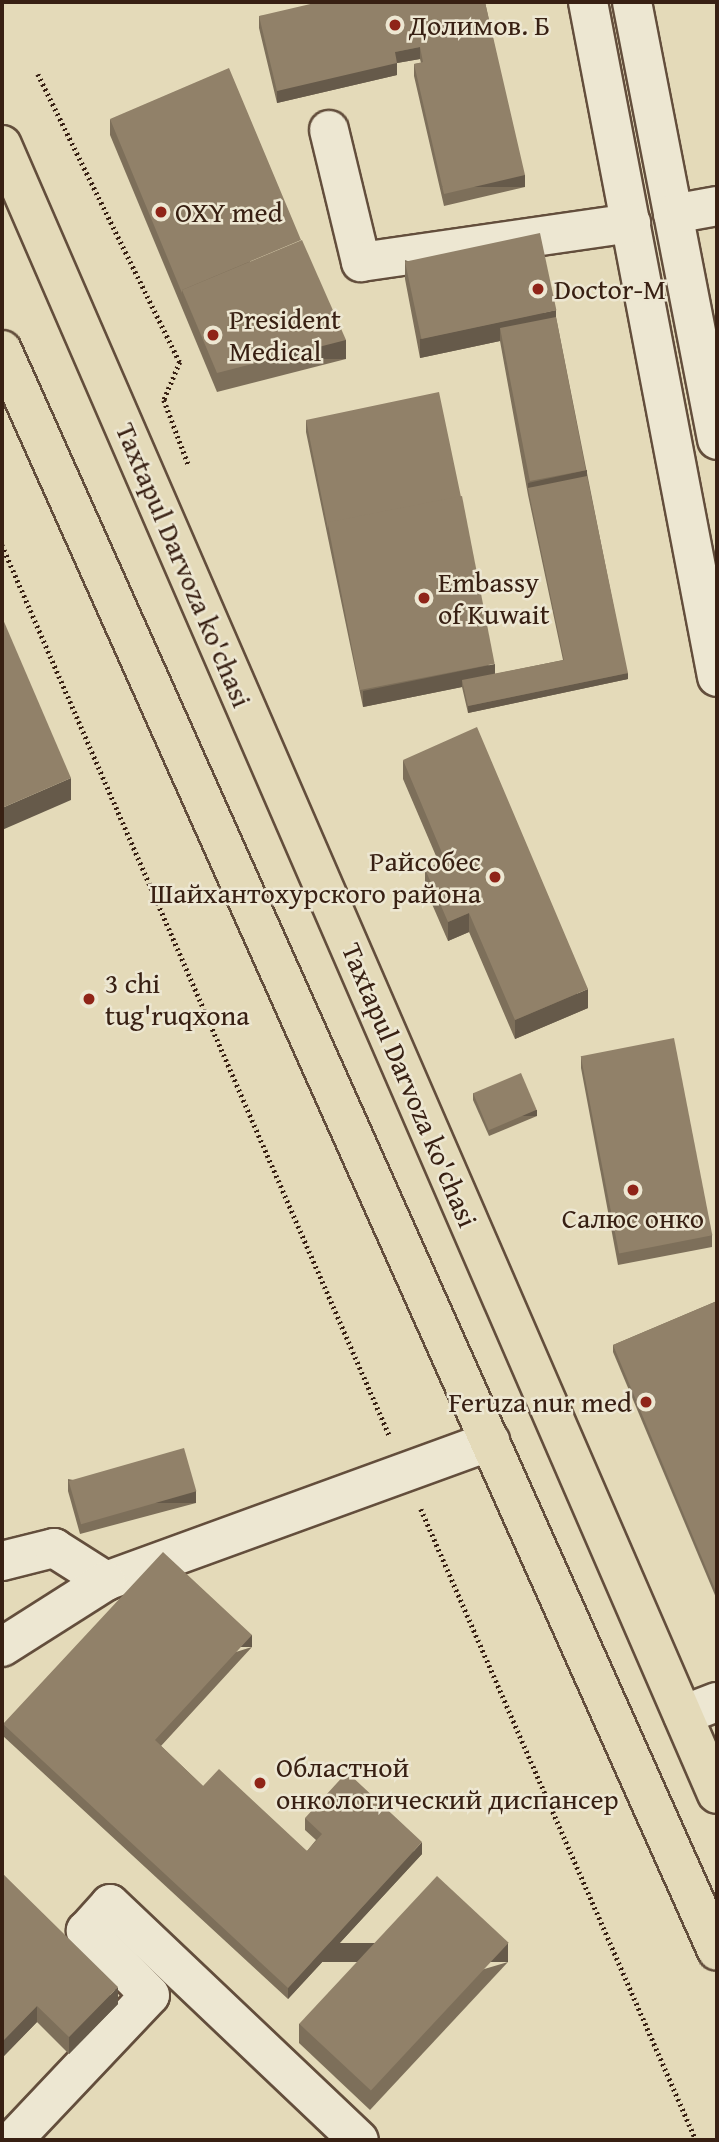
<!DOCTYPE html>
<html>
<head>
<meta charset="utf-8">
<style>
  body { margin:0 }
  #map { position:relative; width:719px; height:2142px; overflow:hidden; background:#e4dab9; font-family:"Gentium Book Plus",serif }
  div>[style] { position:absolute }
  [style*='--x'] { left:calc(var(--x)*1px); top:calc(var(--y)*1px); width:calc(var(--w)*1px); rotate:calc(var(--a)*1deg) }
  .path>* { height:4.5px; margin-top:-2.25px; transform-origin:0; background:repeating-linear-gradient(90deg,#382013 0 2px,transparent 0 5.5px) }
  .roads { filter:drop-shadow(2px 0 #634e3c) drop-shadow(-2px 0 #634e3c) drop-shadow(0 2px #634e3c) drop-shadow(0 -2px #634e3c) }
  .minor>* { height:38px; margin:-19px; padding:0 19px; transform-origin:19px; border-radius:19px; background:#ede7d2 }
  .major>* { height:38px; margin:-19px; padding:0 19px; transform-origin:19px; border-radius:19px; background:#e4dab9 }
  .wall>* { inset:0; background:#7d6f5a }
  .shaded-wall>* { inset:0; background:#665a4a; transform-origin:0 0 }
  .building>* { inset:0; background:#918169; transform-origin:0 0 }
  .dots>* { width:19px; height:19px; translate:-50% -50%; box-sizing:border-box; border:4px solid #ede7d2; border-radius:50% }
  span { translate:-50% -50%; white-space:nowrap; text-align:center; line-height:1.15; -webkit-text-stroke:5px #ede7d2; paint-order:stroke }
  .poi-label { font-size:28px; color:#382013 }
  .left { translate:0 -50%; text-align:left }
  .right { translate:-100% -50%; text-align:right }
  .street-label { font-size:28px; color:#382013 }
  .frame { position:absolute; inset:0; border:4px solid #382013; pointer-events:none }
</style>
</head>
<body>
<div id="map">
  <div class="path">
    <i style="--x:38;--y:74;--w:321;--a:63.8"></i>
    <i style="--x:180;--y:362;--w:41;--a:112.8"></i>
    <i style="--x:164;--y:400;--w:71;--a:69.3"></i>
    <i style="--x:2;--y:545;--w:973;--a:66.49"></i>
    <i style="--x:421;--y:1509;--w:688;--a:66.45"></i>
  </div>
  <div class="roads">
    <div class="minor">
      <i style="--x:588;--y:2;--w:687;--a:79.18"></i>
      <i style="--x:632;--y:2;--w:446;--a:79"></i>
      <i style="--x:329;--y:130;--w:136;--a:76.4"></i>
      <i style="--x:361;--y:262;--w:273;--a:-8.2"></i>
      <i style="--x:673;--y:214;--w:45;--a:-10.3"></i>
      <i style="--x:2;--y:1561;--w:54;--a:-14"></i>
      <i style="--x:54;--y:1548;--w:62;--a:32.4"></i>
      <i style="--x:106;--y:1581;--w:409;--a:-20"></i>
      <i style="--x:2;--y:1647;--w:123;--a:-32.4"></i>
      <i style="--x:683;--y:1715;--w:36;--a:-21"></i>
      <i style="--x:13;--y:2140;--w:199;--a:-46.6"></i>
      <i style="--x:150;--y:1995;--w:91;--a:-135"></i>
      <i style="--x:86;--y:1931;--w:36;--a:-48"></i>
      <i style="--x:110;--y:1904;--w:343;--a:43.5"></i>
    </div>
    <div class="major">
      <i style="--x:2;--y:145;--w:1797;--a:66.56"></i>
      <i style="--x:2;--y:350;--w:1753;--a:65.93"></i>
    </div>
  </div>
  <div class="wall">
    <i style="clip-path:polygon(485px 2px,525px 187px,444px 206px,414px 76px,414px 64px,421px 63px,420px 59px,397px 63px,397px 75px,277px 103px,259px 28px,259px 16px)"></i>
    <i style="clip-path:polygon(110px 119px,346px 359px,217px 392px,110px 135px)"></i>
    <i style="clip-path:polygon(405px 260px,556px 317px,628px 679px,468px 713px,462px 687px,363px 707px,306px 432px,306px 420px,495px 674px,563px 660px,528px 495px,500px 341px,420px 358px,405px 279px)"></i>
    <i style="clip-path:polygon(403px 760px,588px 1008px,515px 1039px,469px 932px,448px 941px,425px 888px,425px 869px,439px 863px,403px 779px)"></i>
    <i style="clip-path:polygon(581px 1056px,712px 1235px,712px 1247px,618px 1265px,581px 1068px)"></i>
    <i style="clip-path:polygon(473px 1093px,537px 1116px,489px 1136px,473px 1100px)"></i>
    <i style="clip-path:polygon(717px 1301px,717px 1600px,613px 1352px,613px 1345px)"></i>
    <i style="clip-path:polygon(68px 1479px,196px 1503px,80px 1534px,68px 1491px)"></i>
    <i style="clip-path:polygon(252px 1647px,161px 1746px,203px 1786px,307px 1851px,316px 1840px,305px 1830px,305px 1818px,422px 1854px,288px 1999px,3px 1736px,3px 1724px)"></i>
    <i style="clip-path:polygon(2px 1873px,118px 2004px,69px 2054px,37px 2022px,2px 2058px)"></i>
    <i style="clip-path:polygon(508px 1962px,370px 2110px,299px 2043px,299px 2024px)"></i>
  </div>
  <div class="shaded-wall">
    <i style="clip-path:polygon(420px 47px,420px 59px,397px 63px,397px 75px,277px 103px,277px 91px,395px 52px)"></i>
    <i style="left:525px;top:175px;width:12px;height:83px;rotate:90deg"></i>
    <i style="clip-path:polygon(556px 310px,556px 329px,500px 328px,500px 341px,420px 358px,420px 339px)"></i>
    <i style="left:346px;top:340px;width:19px;height:133px;rotate:90deg"></i>
    <i style="clip-path:polygon(587px 470px,587px 482px,528px 488px,528px 483px)"></i>
    <i style="clip-path:polygon(495px 664px,495px 680px,462px 680px,462px 687px,363px 707px,363px 691px)"></i>
    <i style="clip-path:polygon(628px 673px,628px 679px,468px 713px,468px 706px)"></i>
    <i style="clip-path:polygon(71px 778px,71px 800px,2px 830px,2px 808px)"></i>
    <i style="clip-path:polygon(469px 913px,469px 932px,448px 941px,448px 922px)"></i>
    <i style="clip-path:polygon(588px 989px,588px 1008px,515px 1039px,515px 1020px)"></i>
    <i style="left:537px;top:1110px;width:6px;height:52px;rotate:90deg"></i>
    <i style="left:196px;top:1491px;width:12px;height:120px;rotate:90deg"></i>
    <i style="left:252px;top:1635px;width:12px;height:143px;rotate:90deg"></i>
    <i style="clip-path:polygon(422px 1842px,422px 1854px,288px 1999px,288px 1988px)"></i>
    <i style="left:508px;top:1943px;width:19px;height:202px;rotate:90deg"></i>
    <i style="clip-path:polygon(118px 1987px,118px 2004px,69px 2054px,69px 2037px)"></i>
    <i style="clip-path:polygon(37px 2006px,37px 2022px,2px 2058px,2px 2042px)"></i>
  </div>
  <div class="building">
    <i style="clip-path:polygon(319px 2px,485px 2px,525px 175px,444px 194px,414px 64px,423px 62px,420px 47px,395px 52px,397px 63px,277px 91px,259px 16px)"></i>
    <i style="clip-path:polygon(229px 68px,301px 240px,182px 290px,182px 293px,110px 119px)"></i>
    <i style="left:540px;top:233px;width:79px;height:138px;rotate:78deg"></i>
    <i style="clip-path:polygon(302px 240px,346px 340px,217px 373px,182px 290px)"></i>
    <i style="left:556px;top:317px;width:156px;height:57px;rotate:79deg"></i>
    <i style="clip-path:polygon(439px 392px,461px 497px,328px 525px,328px 529px,306px 420px)"></i>
    <i style="clip-path:polygon(587px 476px,628px 673px,468px 706px,462px 680px,564px 660px,528px 488px)"></i>
    <i style="left:462px;top:496px;width:171px;height:137px;rotate:79deg"></i>
    <i style="clip-path:polygon(2px 617px,71px 778px,2px 808px)"></i>
    <i style="clip-path:polygon(477px 727px,588px 989px,515px 1020px,469px 913px,448px 922px,425px 869px,445px 860px,403px 760px)"></i>
    <i style="left:674px;top:1038px;width:201px;height:95px;rotate:79deg"></i>
    <i style="left:521px;top:1073px;width:40px;height:52px;rotate:67deg"></i>
    <i style="clip-path:polygon(717px 1301px,717px 1594px,613px 1345px)"></i>
    <i style="left:184px;top:1448px;width:45px;height:120px;rotate:74deg"></i>
    <i style="clip-path:polygon(163px 1552px,252px 1635px,155px 1740px,203px 1786px,219px 1769px,307px 1851px,322px 1834px,305px 1818px,347px 1772px,422px 1842px,288px 1988px,3px 1724px)"></i>
    <i style="clip-path:polygon(2px 1873px,118px 1987px,69px 2037px,37px 2006px,2px 2042px)"></i>
    <i style="left:437px;top:1876px;width:98px;height:202px;rotate:43deg"></i>
  </div>
  <div class="dots">
    <i style="left:395px;top:25px;background:#8f2418"></i>
    <i style="left:161px;top:212px;background:#8f2418"></i>
    <i style="left:538px;top:289px;background:#8f2418"></i>
    <i style="left:213px;top:335px;background:#8f2418"></i>
    <i style="left:424px;top:598px;background:#8f2418"></i>
    <i style="left:495px;top:877px;background:#8f2418"></i>
    <i style="left:89px;top:999px;background:#8f2418"></i>
    <i style="left:633px;top:1190px;background:#8f2418"></i>
    <i style="left:646px;top:1402px;background:#8f2418"></i>
    <i style="left:260px;top:1783px;background:#8f2418"></i>
  </div>
  <div class="poi-label">
    <span class="left" style="left:409px;top:25px">Долимов. Б</span>
    <span class="left" style="left:175px;top:212px">OXY med</span>
    <span class="left" style="left:554px;top:289px">Doctor-M</span>
    <span class="left" style="left:229px;top:335px">President<br>Medical</span>
    <span class="left" style="left:438px;top:598px">Embassy<br>of Kuwait</span>
    <span class="right" style="left:481px;top:877px">Райсобес<br>Шайхантохурского района</span>
    <span class="left" style="left:105px;top:999px">3 chi<br>tug'ruqxona</span>
    <span style="left:633px;top:1218px">Салюс онко</span>
    <span class="right" style="left:632px;top:1402px">Feruza nur med</span>
    <span class="left" style="left:276px;top:1783px">Областной<br>онкологический диспансер</span>
  </div>
  <div class="street-label">
    <span style="left:184px;top:565px;rotate:67deg">Taxtapul Darvoza ko'chasi</span>
    <span style="left:410px;top:1085px;rotate:67deg">Taxtapul Darvoza ko'chasi</span>
  </div>
  <div class="frame"></div>
</div>
</body>
</html>
